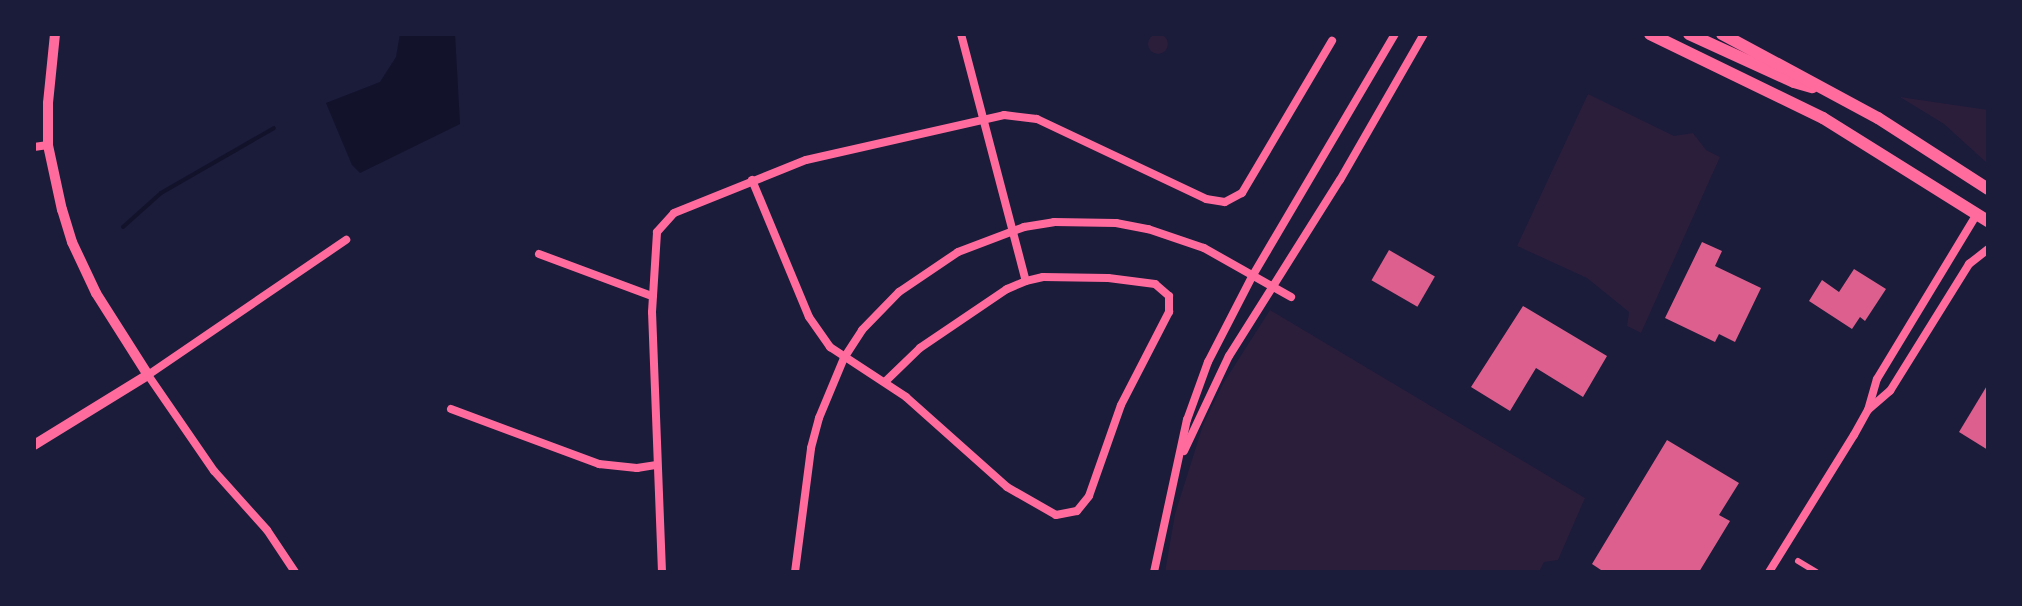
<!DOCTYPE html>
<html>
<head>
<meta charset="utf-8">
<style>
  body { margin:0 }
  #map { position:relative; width:2022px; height:606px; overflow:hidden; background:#1b1b3a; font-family:"PT Sans",sans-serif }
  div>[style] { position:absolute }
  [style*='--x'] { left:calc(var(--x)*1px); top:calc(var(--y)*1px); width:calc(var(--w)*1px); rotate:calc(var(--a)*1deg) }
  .green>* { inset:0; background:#2a1e3b }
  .round { border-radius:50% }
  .water>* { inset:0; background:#12122b }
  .stream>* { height:4px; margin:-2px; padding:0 2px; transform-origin:2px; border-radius:2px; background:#12122b }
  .building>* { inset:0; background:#dd5f8e; transform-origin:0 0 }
  .pedestrian>* { height:6px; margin:-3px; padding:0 3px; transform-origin:3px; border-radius:3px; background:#ff6b9d }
  .minor>* { height:8px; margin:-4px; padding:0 4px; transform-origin:4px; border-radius:4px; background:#ff6b9d }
  .tertiary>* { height:10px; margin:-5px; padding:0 5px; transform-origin:5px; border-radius:5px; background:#ff6b9d }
  .primary>* { height:12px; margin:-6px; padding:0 6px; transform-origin:6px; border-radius:6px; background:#ff6b9d }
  span { translate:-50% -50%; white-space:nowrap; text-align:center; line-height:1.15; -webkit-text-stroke:6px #1b1b3a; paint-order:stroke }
  .frame { position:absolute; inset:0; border:36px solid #1b1b3a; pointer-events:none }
</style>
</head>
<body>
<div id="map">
  <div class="green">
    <i class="round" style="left:1148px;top:34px;width:20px;height:20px"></i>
    <i style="clip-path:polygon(1588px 94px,1674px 136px,1693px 133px,1706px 150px,1720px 157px,1641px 333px,1627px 326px,1629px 312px,1587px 278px,1517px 246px)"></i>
    <i style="clip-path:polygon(1900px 97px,1988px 110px,1988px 164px,1944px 124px)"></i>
    <i style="clip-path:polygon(1270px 310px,1585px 498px,1558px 560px,1544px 562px,1539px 572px,1165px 572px,1175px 514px,1203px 425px,1224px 382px)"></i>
  </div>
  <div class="water">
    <i style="clip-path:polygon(400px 34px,455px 34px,460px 124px,360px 173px,352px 165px,326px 103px,380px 82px,396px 57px)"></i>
  </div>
  <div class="stream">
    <i style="--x:123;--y:227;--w:51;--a:-41.8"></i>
    <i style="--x:161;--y:193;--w:130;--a:-29.9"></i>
  </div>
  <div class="building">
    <i style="clip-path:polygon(1702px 242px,1722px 251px,1715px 266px,1761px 288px,1735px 342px,1719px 334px,1715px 342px,1665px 318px)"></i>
    <i style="left:1389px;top:250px;width:53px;height:35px;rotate:30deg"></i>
    <i style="clip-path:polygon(1854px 269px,1886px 289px,1865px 321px,1860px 317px,1852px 329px,1809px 301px,1822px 280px,1839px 292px)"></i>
    <i style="clip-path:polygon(1523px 306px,1607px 356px,1583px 397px,1536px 368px,1510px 411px,1471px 387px)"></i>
    <i style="clip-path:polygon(1988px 384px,1988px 450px,1959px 432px)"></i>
    <i style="clip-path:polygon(1667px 440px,1739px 483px,1719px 515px,1730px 521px,1699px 572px,1604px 572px,1592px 564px)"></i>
  </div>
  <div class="pedestrian">
    <i style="--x:1798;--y:561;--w:21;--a:31"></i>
  </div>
  <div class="minor">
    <i style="--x:961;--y:34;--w:255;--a:75.3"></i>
    <i style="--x:34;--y:147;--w:14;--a:-8"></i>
    <i style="--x:752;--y:180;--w:148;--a:67.4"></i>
    <i style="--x:809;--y:317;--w:37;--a:55"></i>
    <i style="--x:830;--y:347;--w:91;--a:33.3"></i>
    <i style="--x:906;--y:397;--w:135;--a:41.7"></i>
    <i style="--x:1007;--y:487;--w:56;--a:29.7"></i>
    <i style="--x:1056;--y:515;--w:21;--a:-11"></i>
    <i style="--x:1077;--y:511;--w:19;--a:-51"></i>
    <i style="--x:1089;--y:496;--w:96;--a:-70.6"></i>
    <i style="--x:1121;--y:405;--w:105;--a:-62.7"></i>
    <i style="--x:1169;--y:312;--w:16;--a:-90"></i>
    <i style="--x:1169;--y:296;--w:18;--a:-139"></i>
    <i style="--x:1155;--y:284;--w:47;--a:-172.7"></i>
    <i style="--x:1108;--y:278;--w:65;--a:-179.1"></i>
    <i style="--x:1043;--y:277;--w:17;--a:167"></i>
    <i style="--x:1026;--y:281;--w:21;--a:157"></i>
    <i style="--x:1007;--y:289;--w:105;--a:145.9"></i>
    <i style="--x:920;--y:348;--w:47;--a:135.9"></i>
    <i style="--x:539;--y:254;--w:121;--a:20.4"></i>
    <i style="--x:451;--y:409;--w:158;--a:20.4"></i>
    <i style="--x:599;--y:464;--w:38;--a:6"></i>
    <i style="--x:637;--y:468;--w:20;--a:-9"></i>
    <i style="--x:1869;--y:409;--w:28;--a:-41"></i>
    <i style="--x:1890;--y:391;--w:150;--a:-58.1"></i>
    <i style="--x:1969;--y:264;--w:24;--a:-38"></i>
    <i style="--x:1184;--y:451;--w:105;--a:-64.7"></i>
    <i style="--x:1229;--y:356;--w:208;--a:-57.8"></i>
    <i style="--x:1340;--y:180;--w:168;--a:-60.1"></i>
    <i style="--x:295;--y:572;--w:50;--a:-123.7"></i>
    <i style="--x:267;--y:530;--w:79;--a:-131.9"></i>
    <i style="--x:214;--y:471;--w:116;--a:-124.5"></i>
    <i style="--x:148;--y:375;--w:240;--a:-34.3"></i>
    <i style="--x:662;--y:572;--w:260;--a:-92.2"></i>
    <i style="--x:652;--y:312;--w:80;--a:-86.4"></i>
    <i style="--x:657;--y:232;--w:25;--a:-48"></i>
    <i style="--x:674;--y:213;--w:142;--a:-21.9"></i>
    <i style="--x:806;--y:160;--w:203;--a:-12.8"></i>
    <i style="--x:1004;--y:115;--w:33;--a:7"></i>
    <i style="--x:1037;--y:119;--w:187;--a:25.3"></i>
    <i style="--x:1206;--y:199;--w:19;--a:9"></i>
    <i style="--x:1225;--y:202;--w:19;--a:-28"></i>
    <i style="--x:1242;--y:193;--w:177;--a:-59.4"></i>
    <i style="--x:795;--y:572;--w:125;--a:-82.6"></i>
    <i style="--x:811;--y:448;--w:31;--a:-75"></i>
    <i style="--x:819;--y:418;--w:65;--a:-67.4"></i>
    <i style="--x:844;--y:358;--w:33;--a:-57"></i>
    <i style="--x:862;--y:330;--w:53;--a:-45.8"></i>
    <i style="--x:899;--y:292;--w:71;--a:-34.1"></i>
    <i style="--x:958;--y:252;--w:71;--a:-20.7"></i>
    <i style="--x:1024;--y:227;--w:30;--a:-9"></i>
    <i style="--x:1054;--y:222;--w:62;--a:0.9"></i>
    <i style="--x:1116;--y:223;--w:33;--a:11"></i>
    <i style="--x:1148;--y:229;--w:59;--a:18.7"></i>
    <i style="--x:1204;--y:248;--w:100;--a:29.4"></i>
    <i style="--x:1154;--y:572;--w:156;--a:-77.8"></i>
    <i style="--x:1187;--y:420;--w:62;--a:-70.1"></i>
    <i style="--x:1208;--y:362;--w:98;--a:-62.7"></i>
    <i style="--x:1253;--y:275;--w:280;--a:-59.5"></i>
    <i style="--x:1769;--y:572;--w:161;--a:-58.2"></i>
    <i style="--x:1854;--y:435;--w:29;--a:-61"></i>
    <i style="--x:1868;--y:410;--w:32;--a:-74"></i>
    <i style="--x:1877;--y:379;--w:193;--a:-58.8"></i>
  </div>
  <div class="tertiary">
    <i style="--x:34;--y:445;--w:134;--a:-31.6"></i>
    <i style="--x:148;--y:375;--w:97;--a:-122.4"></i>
    <i style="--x:96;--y:293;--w:56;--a:-115.2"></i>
    <i style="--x:72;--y:242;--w:34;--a:-107"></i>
    <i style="--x:62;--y:210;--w:66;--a:-102.2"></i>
    <i style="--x:48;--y:145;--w:42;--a:-90"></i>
    <i style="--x:48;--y:103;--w:69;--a:-84.2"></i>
  </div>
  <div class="primary">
    <i style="--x:1650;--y:34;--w:192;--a:25.9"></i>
    <i style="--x:1823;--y:118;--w:195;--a:32"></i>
    <i style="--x:1689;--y:34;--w:115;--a:24.6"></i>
    <i style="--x:1794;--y:82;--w:19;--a:16"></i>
    <i style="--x:1722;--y:34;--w:177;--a:28.3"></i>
    <i style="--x:1878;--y:118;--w:131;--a:32.8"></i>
  </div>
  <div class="frame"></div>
</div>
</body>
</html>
